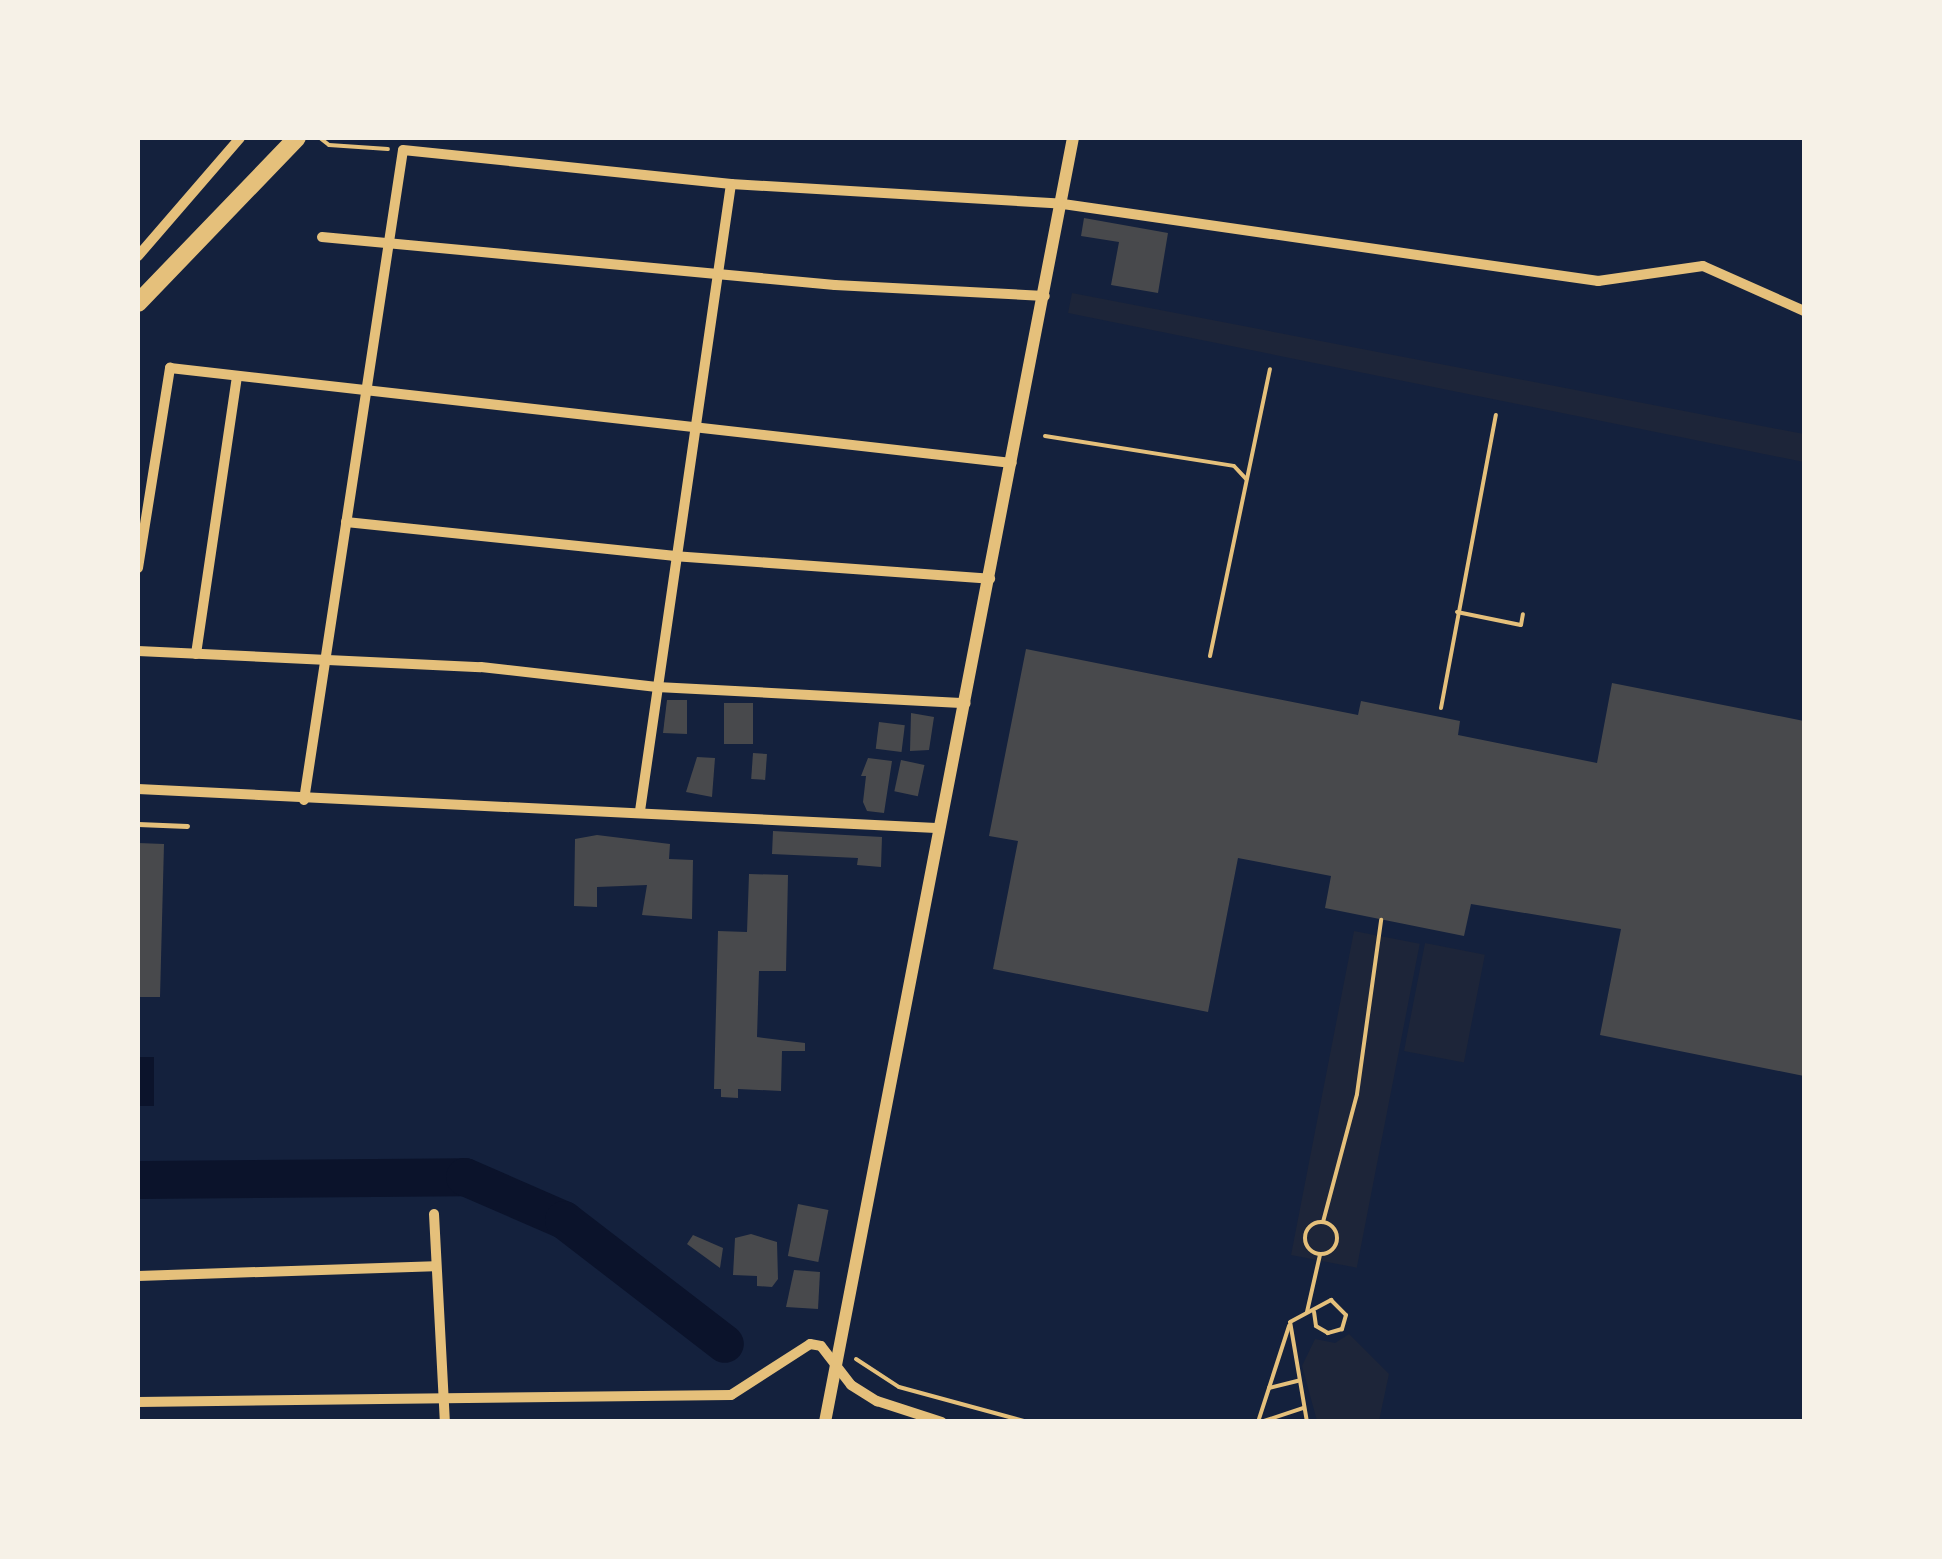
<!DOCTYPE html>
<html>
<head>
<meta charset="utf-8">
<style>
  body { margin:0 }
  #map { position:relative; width:1942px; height:1559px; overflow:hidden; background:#14213d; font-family:"Zilla Slab",serif }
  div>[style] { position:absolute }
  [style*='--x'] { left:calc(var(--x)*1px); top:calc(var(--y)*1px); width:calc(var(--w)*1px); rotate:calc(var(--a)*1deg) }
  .green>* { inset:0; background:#1d2539; transform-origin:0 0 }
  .water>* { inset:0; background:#0b132b; transform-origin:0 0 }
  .river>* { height:38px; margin:-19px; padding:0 19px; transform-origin:19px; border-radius:19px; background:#0b132b }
  .building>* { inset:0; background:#48494c; transform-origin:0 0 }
  .path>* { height:4px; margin:-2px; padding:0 2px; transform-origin:2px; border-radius:2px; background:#e5c07b }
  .path>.ring { margin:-2px; padding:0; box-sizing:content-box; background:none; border:4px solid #e5c07b; border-radius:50% }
  .service>* { height:5px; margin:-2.5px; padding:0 2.5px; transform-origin:2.5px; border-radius:2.5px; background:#e5c07b }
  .minor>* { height:10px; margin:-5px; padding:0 5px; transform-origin:5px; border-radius:5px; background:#e5c07b }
  .tertiary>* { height:12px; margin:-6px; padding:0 6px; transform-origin:6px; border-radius:6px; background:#e5c07b }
  .trunk>* { height:18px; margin:-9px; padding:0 9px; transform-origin:9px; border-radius:9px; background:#e5c07b }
  span { translate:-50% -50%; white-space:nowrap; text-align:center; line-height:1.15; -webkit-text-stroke:8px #f6f1e7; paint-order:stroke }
  .frame { position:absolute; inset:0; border:140px solid #f6f1e7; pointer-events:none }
</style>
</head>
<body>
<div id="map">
  <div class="green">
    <i style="clip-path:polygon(1072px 293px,1804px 434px,1804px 462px,1068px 313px)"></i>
    <i style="left:1354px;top:931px;width:67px;height:330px;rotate:11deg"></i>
    <i style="left:1425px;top:943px;width:61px;height:110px;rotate:11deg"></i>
    <i style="clip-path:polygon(1349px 1334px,1389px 1374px,1379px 1421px,1317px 1421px,1302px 1366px,1315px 1339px,1335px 1343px)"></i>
  </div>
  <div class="water">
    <i style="left:138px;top:1057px;width:16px;height:49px"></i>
  </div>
  <div class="river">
    <i style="--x:138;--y:1180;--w:327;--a:-0.5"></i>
    <i style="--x:465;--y:1177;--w:108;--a:23.5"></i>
    <i style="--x:564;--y:1220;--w:203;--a:37.6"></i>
  </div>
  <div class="building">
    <i style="clip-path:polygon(1084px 218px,1168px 233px,1158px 293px,1111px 285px,1119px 242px,1081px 236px)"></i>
    <i style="clip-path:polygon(1026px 649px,1358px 715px,1361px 701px,1460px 721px,1458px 735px,1597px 763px,1612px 683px,1804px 721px,1804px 1076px,1600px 1035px,1621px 929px,1471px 904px,1464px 936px,1325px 908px,1331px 876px,1238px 858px,1208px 1012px,993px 969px,1018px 841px,989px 836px)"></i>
    <i style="clip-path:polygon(667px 700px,687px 700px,687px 734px,663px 733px)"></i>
    <i style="left:724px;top:703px;width:29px;height:41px"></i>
    <i style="clip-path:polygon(911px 713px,934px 717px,929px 750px,910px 751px)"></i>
    <i style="left:879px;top:722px;width:26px;height:27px;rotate:7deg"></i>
    <i style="left:753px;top:753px;width:14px;height:26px;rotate:4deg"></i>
    <i style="clip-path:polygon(697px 757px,715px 758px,712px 797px,686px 792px)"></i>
    <i style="clip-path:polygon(868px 758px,892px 761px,884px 813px,867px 811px,863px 802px,866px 776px,861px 776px)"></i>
    <i style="left:901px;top:760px;width:24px;height:32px;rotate:12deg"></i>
    <i style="clip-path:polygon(773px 831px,882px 837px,881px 867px,857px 865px,858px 858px,772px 854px)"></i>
    <i style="clip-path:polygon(597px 835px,670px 844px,669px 859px,693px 860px,692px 919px,642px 915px,647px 885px,597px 887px,597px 907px,574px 906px,575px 839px)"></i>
    <i style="clip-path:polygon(138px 843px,164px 844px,160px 997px,138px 997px)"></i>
    <i style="clip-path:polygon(749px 874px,788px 875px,786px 971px,759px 971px,757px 1037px,805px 1043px,805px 1051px,782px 1051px,781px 1091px,738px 1089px,738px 1098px,721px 1097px,721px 1089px,714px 1089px,718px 931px,747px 932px)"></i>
    <i style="left:798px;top:1204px;width:31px;height:53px;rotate:11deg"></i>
    <i style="clip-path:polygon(751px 1234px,777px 1242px,778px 1279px,772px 1287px,757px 1286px,757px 1276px,733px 1275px,735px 1238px)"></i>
    <i style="clip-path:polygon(693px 1235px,723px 1248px,720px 1268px,687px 1244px)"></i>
    <i style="clip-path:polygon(794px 1270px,820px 1272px,818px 1309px,786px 1307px)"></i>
  </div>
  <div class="path">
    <i style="--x:320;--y:138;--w:11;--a:38"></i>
    <i style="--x:329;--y:145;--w:59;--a:3.9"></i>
    <i style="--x:1045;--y:436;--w:191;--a:9"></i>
    <i style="--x:1234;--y:466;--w:18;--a:47"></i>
    <i style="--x:1457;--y:612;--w:65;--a:11.5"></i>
    <i style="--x:1521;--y:625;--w:11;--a:-80"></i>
    <i style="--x:1210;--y:656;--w:293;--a:-78.2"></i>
    <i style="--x:1441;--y:708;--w:298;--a:-79.4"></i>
    <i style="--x:1323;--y:1222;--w:132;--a:-75.1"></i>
    <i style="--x:1357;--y:1094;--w:176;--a:-82.1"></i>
    <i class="ring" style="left:1305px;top:1222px;width:28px;height:28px"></i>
    <i style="--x:1307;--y:1312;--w:58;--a:-77.2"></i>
    <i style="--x:856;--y:1359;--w:51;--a:33.1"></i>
    <i style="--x:899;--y:1387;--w:134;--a:15.2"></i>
    <i style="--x:1269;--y:1388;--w:30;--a:-14"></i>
    <i style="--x:1258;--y:1422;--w:101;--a:-72.1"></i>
    <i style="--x:1261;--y:1422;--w:44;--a:-18.4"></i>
    <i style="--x:1307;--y:1422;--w:101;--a:-99.6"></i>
    <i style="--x:1290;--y:1322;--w:47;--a:-28.2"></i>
    <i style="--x:1331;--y:1300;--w:21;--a:45"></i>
    <i style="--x:1346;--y:1315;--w:15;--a:106"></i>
    <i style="--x:1342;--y:1329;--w:15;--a:164"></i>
    <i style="--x:1328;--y:1333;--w:14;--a:-150"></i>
    <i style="--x:1316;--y:1326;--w:14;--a:-98"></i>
  </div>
  <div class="service">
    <i style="--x:138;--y:824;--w:49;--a:2.3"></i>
  </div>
  <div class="minor">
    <i style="--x:731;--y:184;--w:333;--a:3.4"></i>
    <i style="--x:1063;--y:204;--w:541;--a:8.19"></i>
    <i style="--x:1598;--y:281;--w:106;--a:-8.1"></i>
    <i style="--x:1703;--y:266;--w:111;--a:24"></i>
    <i style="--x:322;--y:237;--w:515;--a:5.35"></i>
    <i style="--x:835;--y:285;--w:210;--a:3"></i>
    <i style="--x:138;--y:256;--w:156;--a:-49.2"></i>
    <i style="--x:346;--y:522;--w:329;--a:5.9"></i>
    <i style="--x:673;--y:556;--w:318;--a:4.1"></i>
    <i style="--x:138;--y:568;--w:203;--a:-80.9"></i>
    <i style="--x:170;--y:368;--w:847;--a:6.44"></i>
    <i style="--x:138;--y:651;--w:343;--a:2.7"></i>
    <i style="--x:481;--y:667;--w:177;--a:6.5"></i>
    <i style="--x:657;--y:687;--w:309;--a:3"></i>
    <i style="--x:196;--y:654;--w:281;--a:-81.6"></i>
    <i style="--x:138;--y:789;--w:799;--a:2.8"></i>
    <i style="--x:304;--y:800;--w:657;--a:-81.34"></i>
    <i style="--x:403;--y:150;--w:330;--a:5.9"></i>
    <i style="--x:731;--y:184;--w:634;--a:98.26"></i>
    <i style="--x:434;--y:1214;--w:208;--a:87"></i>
    <i style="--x:138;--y:1276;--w:296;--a:-1.9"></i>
    <i style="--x:138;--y:1402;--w:593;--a:-0.68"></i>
    <i style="--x:731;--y:1395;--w:94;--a:-32.8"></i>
    <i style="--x:810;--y:1344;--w:11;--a:10"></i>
    <i style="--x:821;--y:1346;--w:49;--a:52.4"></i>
    <i style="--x:851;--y:1385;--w:31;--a:32"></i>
    <i style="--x:877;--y:1401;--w:68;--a:17.9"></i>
  </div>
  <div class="tertiary">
    <i style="--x:825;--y:1422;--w:1308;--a:-79.07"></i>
  </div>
  <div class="trunk">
    <i style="--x:138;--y:303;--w:229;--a:-46.1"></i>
  </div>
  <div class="frame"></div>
</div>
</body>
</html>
